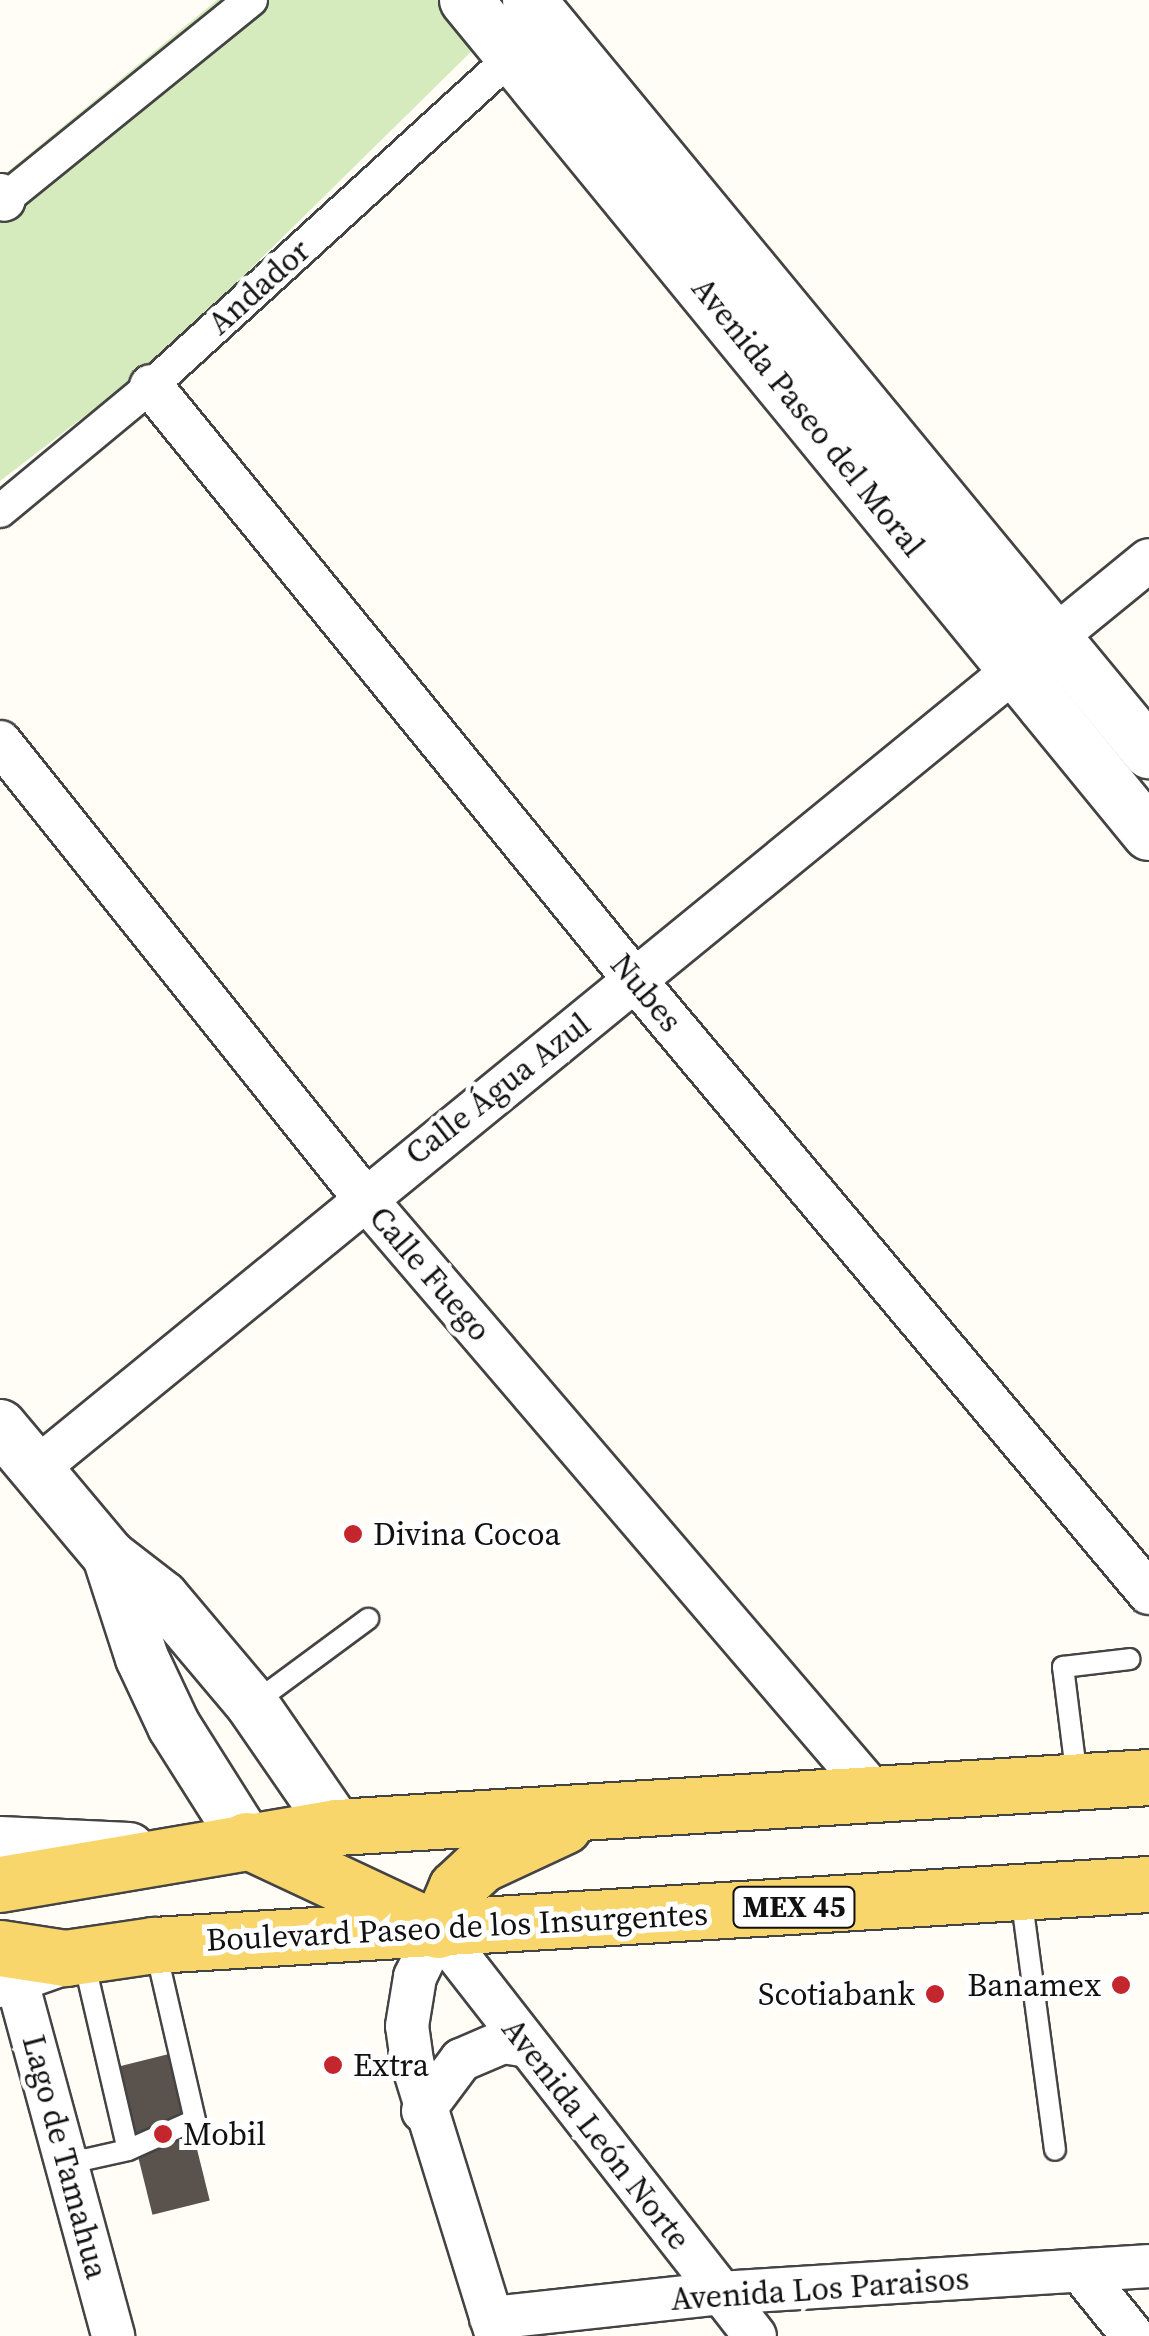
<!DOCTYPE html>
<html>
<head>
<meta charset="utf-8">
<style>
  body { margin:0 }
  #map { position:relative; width:1149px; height:2336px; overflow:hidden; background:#fffdf5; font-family:"Source Serif 4",serif }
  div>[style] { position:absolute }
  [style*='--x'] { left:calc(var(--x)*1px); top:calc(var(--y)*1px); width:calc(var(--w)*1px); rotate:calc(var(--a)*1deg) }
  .green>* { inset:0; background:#d5ebbd }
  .building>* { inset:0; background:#5a524d; transform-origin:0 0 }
  .roads { filter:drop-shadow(2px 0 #444) drop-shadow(-2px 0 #444) drop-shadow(0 2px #444) drop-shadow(0 -2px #444) }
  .service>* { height:20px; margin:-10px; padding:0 10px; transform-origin:10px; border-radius:10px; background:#fff }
  .pedestrian>* { height:32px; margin:-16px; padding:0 16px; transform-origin:16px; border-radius:16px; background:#fff }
  .minor>* { height:42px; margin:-21px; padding:0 21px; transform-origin:21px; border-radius:21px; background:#fff }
  .tertiary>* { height:52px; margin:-26px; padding:0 26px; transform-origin:26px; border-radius:26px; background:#fff }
  .primary>* { height:55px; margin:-27.5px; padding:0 27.5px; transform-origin:27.5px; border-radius:27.5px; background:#f9d66b }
  .dots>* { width:28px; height:28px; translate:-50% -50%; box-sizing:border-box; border:5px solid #fff; border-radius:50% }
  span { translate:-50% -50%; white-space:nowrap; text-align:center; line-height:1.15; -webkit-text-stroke:10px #fff; paint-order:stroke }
  .shield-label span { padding:2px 8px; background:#fff; border:2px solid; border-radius:8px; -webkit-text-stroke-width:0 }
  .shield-label { font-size:30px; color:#111; font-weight:700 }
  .street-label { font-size:32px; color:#111 }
  .poi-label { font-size:32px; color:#111 }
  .left { translate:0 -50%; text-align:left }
  .right { translate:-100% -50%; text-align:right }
</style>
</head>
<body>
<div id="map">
  <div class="green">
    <i style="clip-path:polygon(217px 0,451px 0,487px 36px,159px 359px,0 481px,0 178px)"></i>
  </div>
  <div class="building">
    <i style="left:173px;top:2053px;width:152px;height:59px;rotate:76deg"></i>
  </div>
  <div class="roads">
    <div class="service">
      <i style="--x:254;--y:1703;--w:142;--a:-36.4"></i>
      <i style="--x:1077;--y:1779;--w:113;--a:-97.1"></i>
      <i style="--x:1063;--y:1667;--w:67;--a:-6.8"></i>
      <i style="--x:1021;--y:1895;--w:257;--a:82.4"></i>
      <i style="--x:83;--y:1957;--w:198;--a:76.9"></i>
      <i style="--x:70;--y:2163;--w:59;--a:-12.6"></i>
      <i style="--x:128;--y:2150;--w:73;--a:-24.1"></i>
      <i style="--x:195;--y:2120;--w:178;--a:-103"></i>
    </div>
    <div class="pedestrian">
      <i style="--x:0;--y:203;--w:323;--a:-39"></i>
      <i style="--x:0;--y:511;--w:196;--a:-39.6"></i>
      <i style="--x:151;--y:386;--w:489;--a:-42.4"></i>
    </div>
    <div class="minor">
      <i style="--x:0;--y:195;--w:6;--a:51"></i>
      <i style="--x:151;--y:386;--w:766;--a:50.83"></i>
      <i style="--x:635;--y:980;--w:800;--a:50.02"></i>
      <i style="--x:0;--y:742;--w:581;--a:51.36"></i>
      <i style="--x:363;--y:1196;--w:787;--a:49.43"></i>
      <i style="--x:35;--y:1470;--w:1438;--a:-39.24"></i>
      <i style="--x:16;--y:1978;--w:371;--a:74.8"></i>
      <i style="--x:423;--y:2111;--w:64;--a:-53.3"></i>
      <i style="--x:461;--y:2060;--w:46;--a:-23.2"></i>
      <i style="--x:503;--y:2042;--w:24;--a:9"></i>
      <i style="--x:1082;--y:2273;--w:81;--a:51"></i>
      <i style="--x:491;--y:2318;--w:231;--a:-6.2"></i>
      <i style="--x:721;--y:2293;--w:429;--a:-3.6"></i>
      <i style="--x:497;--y:2336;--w:288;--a:-107.2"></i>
      <i style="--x:412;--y:2061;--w:35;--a:-98"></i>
      <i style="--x:407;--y:2026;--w:50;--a:-80.7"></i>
      <i style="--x:415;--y:1977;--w:52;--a:-63.9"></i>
      <i style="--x:438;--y:1930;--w:515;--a:52.02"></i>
    </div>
    <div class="tertiary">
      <i style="--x:466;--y:0;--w:1078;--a:50.68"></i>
      <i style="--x:529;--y:0;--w:975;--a:50.5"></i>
      <i style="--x:0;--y:1426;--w:170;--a:50"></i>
      <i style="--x:109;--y:1556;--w:67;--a:37.7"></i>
      <i style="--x:162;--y:1597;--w:140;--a:49.9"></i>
      <i style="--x:252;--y:1704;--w:150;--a:55.4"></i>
      <i style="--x:109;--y:1556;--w:107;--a:72.1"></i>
      <i style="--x:142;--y:1658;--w:75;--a:64.8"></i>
      <i style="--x:174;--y:1726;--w:135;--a:57.7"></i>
      <i style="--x:0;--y:1843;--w:129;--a:2.7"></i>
      <i style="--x:0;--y:1981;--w:69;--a:-19.5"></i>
    </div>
    <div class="primary">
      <i style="--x:246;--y:1840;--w:210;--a:25.1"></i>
      <i style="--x:0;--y:1884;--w:342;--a:-9.6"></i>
      <i style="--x:337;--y:1827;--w:814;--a:-3.52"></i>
      <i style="--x:438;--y:1930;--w:46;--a:-66.8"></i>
      <i style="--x:456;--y:1888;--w:35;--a:-43"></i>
      <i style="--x:482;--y:1864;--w:90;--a:-24.9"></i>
      <i style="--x:0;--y:1948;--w:66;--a:8.7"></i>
      <i style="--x:65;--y:1958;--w:90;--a:-8.3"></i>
      <i style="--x:154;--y:1945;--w:997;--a:-3.51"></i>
    </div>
  </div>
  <div class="dots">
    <i style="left:353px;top:1534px;background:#c4262e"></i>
    <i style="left:1121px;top:1985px;background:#c4262e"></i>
    <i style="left:935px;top:1994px;background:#c4262e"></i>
    <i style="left:333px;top:2065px;background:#c4262e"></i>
    <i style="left:163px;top:2134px;background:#c4262e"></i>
  </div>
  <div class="shield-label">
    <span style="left:794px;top:1907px">MEX 45</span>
  </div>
  <div class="street-label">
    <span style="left:259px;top:287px;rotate:-42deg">Andador</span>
    <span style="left:808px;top:417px;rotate:51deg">Avenida Paseo del Moral</span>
    <span style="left:646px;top:993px;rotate:50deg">Nubes</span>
    <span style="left:498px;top:1089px;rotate:-38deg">Calle Água Azul</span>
    <span style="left:430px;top:1274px;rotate:49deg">Calle Fuego</span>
    <span style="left:457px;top:1927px;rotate:-3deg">Boulevard Paseo de los Insurgentes</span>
    <span style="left:596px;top:2134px;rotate:52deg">Avenida León Norte</span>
    <span style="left:65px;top:2157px;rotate:75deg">Lago de Tamahua</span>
    <span style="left:820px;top:2289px;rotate:-4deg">Avenida Los Paraisos</span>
  </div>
  <div class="poi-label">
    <span class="left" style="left:373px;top:1534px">Divina Cocoa</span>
    <span class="right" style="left:1101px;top:1985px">Banamex</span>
    <span class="right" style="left:915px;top:1994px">Scotiabank</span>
    <span class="left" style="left:353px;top:2065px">Extra</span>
    <span class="left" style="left:183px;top:2134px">Mobil</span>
  </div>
</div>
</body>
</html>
